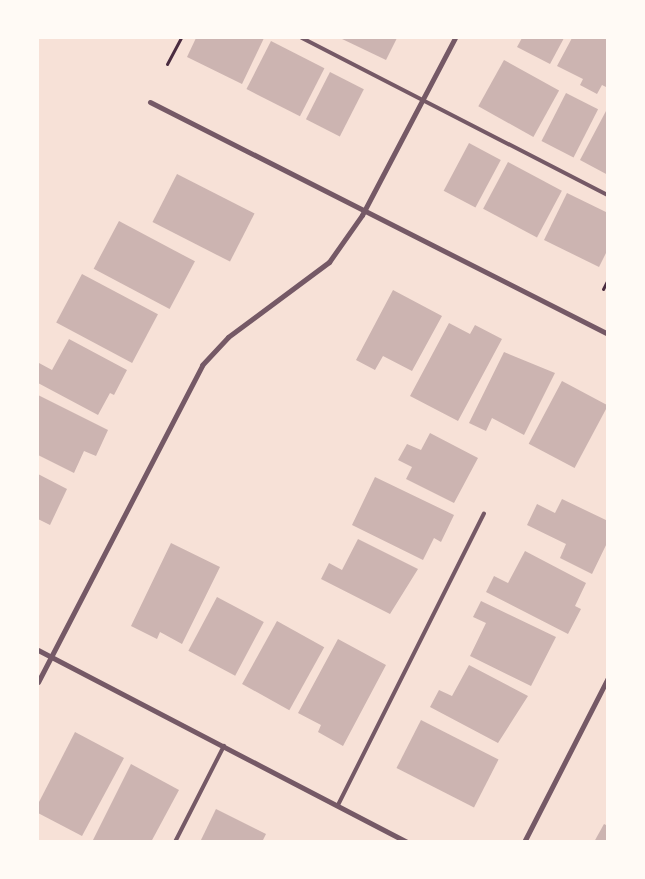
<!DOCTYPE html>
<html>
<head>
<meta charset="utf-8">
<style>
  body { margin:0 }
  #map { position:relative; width:645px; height:879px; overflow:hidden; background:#f7e1d7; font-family:Lato,sans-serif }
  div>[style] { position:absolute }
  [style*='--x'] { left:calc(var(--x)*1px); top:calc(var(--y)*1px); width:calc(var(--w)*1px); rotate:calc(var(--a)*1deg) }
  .building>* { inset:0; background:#ccb4b1; transform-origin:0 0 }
  .path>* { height:3px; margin:-1.5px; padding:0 1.5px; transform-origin:1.5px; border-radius:1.5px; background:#4a2c40 }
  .service>* { height:4px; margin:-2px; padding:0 2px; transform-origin:2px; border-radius:2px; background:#755966 }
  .minor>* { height:5px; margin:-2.5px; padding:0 2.5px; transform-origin:2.5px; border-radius:2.5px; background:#755966 }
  span { translate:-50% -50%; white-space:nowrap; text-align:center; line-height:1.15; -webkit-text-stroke:5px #fffaf5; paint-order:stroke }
  .frame { position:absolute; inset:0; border:39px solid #fffaf5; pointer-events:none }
</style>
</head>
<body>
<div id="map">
  <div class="building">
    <i style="clip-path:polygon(196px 38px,264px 38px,242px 84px,187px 57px)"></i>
    <i style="clip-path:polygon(340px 38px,397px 38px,386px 60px)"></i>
    <i style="clip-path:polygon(522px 38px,564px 38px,550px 64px,517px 47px)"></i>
    <i style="clip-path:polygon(572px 38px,608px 38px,608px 88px,602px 85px,597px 94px,580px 85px,583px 79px,557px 66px)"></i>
    <i style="left:271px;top:41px;width:60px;height:54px;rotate:27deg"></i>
    <i style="left:504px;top:60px;width:63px;height:53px;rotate:29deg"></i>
    <i style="left:330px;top:72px;width:38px;height:53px;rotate:27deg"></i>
    <i style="left:566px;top:93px;width:36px;height:54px;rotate:27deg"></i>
    <i style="clip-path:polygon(606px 111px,608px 112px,608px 175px,580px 160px)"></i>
    <i style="left:469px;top:143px;width:36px;height:54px;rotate:28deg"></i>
    <i style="left:508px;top:162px;width:61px;height:53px;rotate:28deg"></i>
    <i style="left:177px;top:174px;width:87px;height:54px;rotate:27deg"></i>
    <i style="clip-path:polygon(567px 193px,608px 213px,608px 249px,599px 267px,544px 240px)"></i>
    <i style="left:119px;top:221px;width:86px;height:54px;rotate:28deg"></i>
    <i style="left:82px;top:274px;width:86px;height:55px;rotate:28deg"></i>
    <i style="clip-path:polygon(393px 290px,442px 316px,412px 371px,383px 356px,375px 370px,356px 360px)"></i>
    <i style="clip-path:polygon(449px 323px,470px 334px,475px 325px,502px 339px,458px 421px,410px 396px)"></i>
    <i style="clip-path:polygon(69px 339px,127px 370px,114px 395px,110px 393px,98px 415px,38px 383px,39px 363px,52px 370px)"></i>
    <i style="clip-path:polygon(504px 352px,555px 373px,524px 435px,492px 418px,486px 431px,469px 423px)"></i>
    <i style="left:562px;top:381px;width:52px;height:71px;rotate:28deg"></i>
    <i style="clip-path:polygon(38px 395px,108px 430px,96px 456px,84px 451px,74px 473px,38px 455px)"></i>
    <i style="clip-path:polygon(430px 433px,478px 458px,454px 503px,406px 479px,412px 467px,398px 460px,407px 444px,421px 450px)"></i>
    <i style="clip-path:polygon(38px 474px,67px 489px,50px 525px,38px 519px)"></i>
    <i style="clip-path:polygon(375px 477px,454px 515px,441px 542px,434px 538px,423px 560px,352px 525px)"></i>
    <i style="clip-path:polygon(562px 499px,608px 521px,608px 541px,592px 574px,560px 558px,566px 544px,527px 525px,537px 504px,555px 513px)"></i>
    <i style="clip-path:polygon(358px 539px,418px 569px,390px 614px,321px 579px,329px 563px,342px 570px)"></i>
    <i style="clip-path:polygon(171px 543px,220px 567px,182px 644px,160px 632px,157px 639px,131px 626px)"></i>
    <i style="clip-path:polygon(525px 551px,586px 583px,575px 606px,581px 609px,568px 634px,486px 592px,494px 576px,508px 583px)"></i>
    <i style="left:217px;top:597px;width:53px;height:61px;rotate:28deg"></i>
    <i style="clip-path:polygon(481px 601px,556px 637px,531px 686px,470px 656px,486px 623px,473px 617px)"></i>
    <i style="left:277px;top:621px;width:54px;height:72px;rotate:29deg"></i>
    <i style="clip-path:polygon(338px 639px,386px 665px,343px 746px,318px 732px,321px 725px,298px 713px)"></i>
    <i style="clip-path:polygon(469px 665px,528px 696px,498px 743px,430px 707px,439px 690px,452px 696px)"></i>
    <i style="left:421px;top:720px;width:87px;height:54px;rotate:27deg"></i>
    <i style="clip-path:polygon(75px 732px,124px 758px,82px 836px,38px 813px,38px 804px)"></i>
    <i style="clip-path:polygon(131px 764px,179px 790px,151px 842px,92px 842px)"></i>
    <i style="clip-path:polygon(216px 809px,266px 834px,262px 842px,200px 842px)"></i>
    <i style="clip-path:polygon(604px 824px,608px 826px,608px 842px,594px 842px)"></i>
  </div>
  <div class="path">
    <i style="--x:167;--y:64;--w:30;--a:-62"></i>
    <i style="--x:603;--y:289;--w:11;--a:-63"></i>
  </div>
  <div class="service">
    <i style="--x:302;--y:38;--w:344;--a:27.2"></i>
    <i style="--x:338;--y:805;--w:326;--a:-63.4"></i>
    <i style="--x:175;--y:842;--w:108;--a:-63"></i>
  </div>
  <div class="minor">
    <i style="--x:150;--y:102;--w:513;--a:26.86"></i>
    <i style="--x:38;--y:650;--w:416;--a:27.5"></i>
    <i style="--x:38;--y:682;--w:357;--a:-62.6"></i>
    <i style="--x:202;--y:365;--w:38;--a:-47"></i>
    <i style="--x:228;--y:337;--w:126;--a:-36.6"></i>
    <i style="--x:329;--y:262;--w:57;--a:-54.9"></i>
    <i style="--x:362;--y:215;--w:200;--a:-62.3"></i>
    <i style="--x:524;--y:842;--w:184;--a:-62.9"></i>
  </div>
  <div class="frame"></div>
</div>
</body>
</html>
